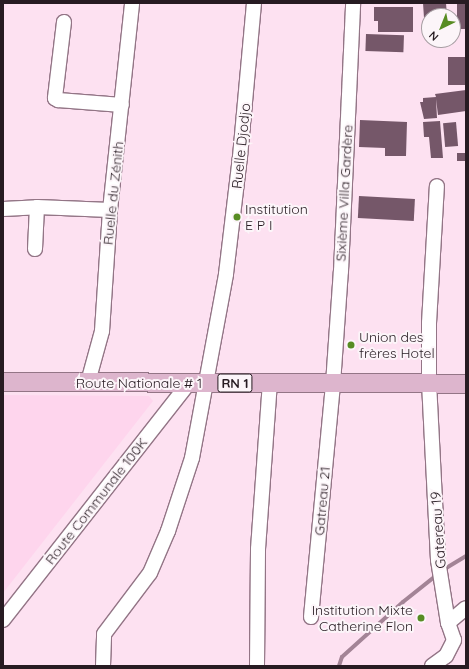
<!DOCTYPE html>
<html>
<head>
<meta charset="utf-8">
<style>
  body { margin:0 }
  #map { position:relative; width:469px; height:669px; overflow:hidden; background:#fde1f1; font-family:Quicksand,sans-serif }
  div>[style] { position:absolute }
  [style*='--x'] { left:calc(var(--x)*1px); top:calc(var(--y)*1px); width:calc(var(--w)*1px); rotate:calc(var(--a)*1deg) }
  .built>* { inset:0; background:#fed5ed }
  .stream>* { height:3.5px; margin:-1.75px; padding:0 1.75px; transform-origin:1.75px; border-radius:1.75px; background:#a38496 }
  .building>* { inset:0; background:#755769; transform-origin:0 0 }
  .roads { filter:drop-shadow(1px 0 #937586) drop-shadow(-1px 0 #937586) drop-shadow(0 1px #937586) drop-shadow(0 -1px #937586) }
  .minor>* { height:14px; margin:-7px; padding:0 7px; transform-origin:7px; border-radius:7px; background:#fff }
  .major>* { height:18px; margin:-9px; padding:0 9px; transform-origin:9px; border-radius:9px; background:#ddb5cd }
  .dots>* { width:11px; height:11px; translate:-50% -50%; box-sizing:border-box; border:2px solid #fcf5f9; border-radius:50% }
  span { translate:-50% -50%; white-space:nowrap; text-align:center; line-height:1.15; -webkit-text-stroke:4px #fcf5f9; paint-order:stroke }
  .shield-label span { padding:1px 3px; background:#fcf5f9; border:1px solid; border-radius:3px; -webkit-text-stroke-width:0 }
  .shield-label { font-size:13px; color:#271b22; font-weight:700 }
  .street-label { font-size:14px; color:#271b22 }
  .poi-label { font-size:14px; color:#271b22 }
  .left { translate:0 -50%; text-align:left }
  .right { translate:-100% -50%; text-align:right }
  .frame { position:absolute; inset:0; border:4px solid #271b22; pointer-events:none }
  .north { position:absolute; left:421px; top:8px; width:40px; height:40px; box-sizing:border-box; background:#fcf5f9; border:1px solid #a79ea3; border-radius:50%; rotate:223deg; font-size:11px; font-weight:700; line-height:16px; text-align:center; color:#271b22 }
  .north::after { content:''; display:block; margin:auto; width:14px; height:18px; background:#588c23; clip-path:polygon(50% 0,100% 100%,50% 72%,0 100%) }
</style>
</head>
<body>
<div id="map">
  <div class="built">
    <i style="clip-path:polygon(3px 395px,149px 396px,153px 401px,3px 593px)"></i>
  </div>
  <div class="stream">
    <i style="--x:443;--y:570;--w:27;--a:-31"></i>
    <i style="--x:339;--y:666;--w:9;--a:-72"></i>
    <i style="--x:342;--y:657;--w:82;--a:-42"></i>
    <i style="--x:403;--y:602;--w:43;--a:-38.5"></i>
  </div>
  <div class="building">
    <i style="clip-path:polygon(423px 3px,446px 3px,447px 16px,429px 16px,429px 33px,425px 33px)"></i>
    <i style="left:457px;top:3px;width:9px;height:26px"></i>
    <i style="clip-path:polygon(374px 7px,413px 7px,413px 32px,378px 32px,378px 21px,374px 21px)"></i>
    <i style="left:366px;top:34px;width:38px;height:17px;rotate:2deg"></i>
    <i style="left:466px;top:57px;width:28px;height:18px;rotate:90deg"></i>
    <i style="clip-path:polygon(466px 90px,466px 111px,438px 115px,436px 99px,437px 118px,424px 119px,420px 102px,423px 102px,423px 98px,436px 97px,435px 94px)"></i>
    <i style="clip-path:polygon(360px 120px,407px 122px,406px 156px,385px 156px,385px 148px,359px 147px)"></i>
    <i style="clip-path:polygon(440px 121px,443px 158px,431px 158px,429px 137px,424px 137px,423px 122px)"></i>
    <i style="left:456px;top:122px;width:24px;height:13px;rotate:85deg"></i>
    <i style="left:457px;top:153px;width:9px;height:8px"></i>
    <i style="left:359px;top:196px;width:56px;height:22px;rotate:3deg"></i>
  </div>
  <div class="roads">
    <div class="minor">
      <i style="--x:64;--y:22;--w:77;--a:96.8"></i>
      <i style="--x:55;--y:98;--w:4;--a:34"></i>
      <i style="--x:58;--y:100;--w:64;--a:4.5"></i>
      <i style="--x:3;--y:209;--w:34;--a:-3"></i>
      <i style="--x:37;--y:207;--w:73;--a:2.4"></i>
      <i style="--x:35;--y:249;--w:42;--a:-87.3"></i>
      <i style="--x:88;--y:382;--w:53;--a:-74.6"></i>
      <i style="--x:102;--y:331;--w:121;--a:-86.2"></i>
      <i style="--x:110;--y:210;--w:208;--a:-83.9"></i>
      <i style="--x:311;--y:617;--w:234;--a:-84.6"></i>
      <i style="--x:333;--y:384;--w:113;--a:-86"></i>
      <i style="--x:341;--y:271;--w:268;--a:-87.4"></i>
      <i style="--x:3;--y:620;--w:301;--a:-51.9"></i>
      <i style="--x:448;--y:623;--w:23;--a:-40"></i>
      <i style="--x:103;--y:666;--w:32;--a:-88"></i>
      <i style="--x:104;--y:634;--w:76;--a:-53"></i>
      <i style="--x:150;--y:573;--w:46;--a:-66.8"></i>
      <i style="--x:168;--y:531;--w:77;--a:-71.8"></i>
      <i style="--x:192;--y:458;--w:187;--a:-79.5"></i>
      <i style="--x:226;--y:274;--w:118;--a:-83.2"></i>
      <i style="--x:240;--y:157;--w:155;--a:-84.8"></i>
      <i style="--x:257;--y:666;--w:117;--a:-89.5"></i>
      <i style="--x:258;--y:549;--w:166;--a:-85.9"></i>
      <i style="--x:432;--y:666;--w:17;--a:-36"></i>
      <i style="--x:446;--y:656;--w:18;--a:-63"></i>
      <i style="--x:454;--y:640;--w:18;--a:-109"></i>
      <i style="--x:448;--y:623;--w:64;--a:-99"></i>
      <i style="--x:438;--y:560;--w:176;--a:-92.9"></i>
      <i style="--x:429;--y:384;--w:61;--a:-90"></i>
      <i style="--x:429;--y:323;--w:137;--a:-86.7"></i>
    </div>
    <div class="major">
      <i style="--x:3;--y:382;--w:463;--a:0.2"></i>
    </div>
  </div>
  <div class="dots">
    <i style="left:237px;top:217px;background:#588c23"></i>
    <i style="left:351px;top:345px;background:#588c23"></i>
    <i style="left:421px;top:618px;background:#588c23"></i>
  </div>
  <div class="shield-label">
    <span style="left:235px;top:383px">RN 1</span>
  </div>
  <div class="street-label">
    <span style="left:241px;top:146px;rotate:-84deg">Ruelle Djodjo</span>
    <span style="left:113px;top:193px;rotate:-84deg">Ruelle du Zénith</span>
    <span style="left:344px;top:193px;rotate:-87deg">Sixième Villa Gardère</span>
    <span style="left:139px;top:383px">Route Nationale # 1</span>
    <span style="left:96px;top:501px;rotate:-52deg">Route Communale 100K</span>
    <span style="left:322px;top:501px;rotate:-85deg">Gatreau 21</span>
    <span style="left:438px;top:530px;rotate:-94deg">Gatereau 19</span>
  </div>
  <div class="poi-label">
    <span class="left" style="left:245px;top:217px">Institution<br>E P I</span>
    <span class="left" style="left:359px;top:345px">Union des<br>frères Hotel</span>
    <span class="right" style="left:413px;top:618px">Institution Mixte<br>Catherine Flon</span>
  </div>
  <div class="frame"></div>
  <div class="north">N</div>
</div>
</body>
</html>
